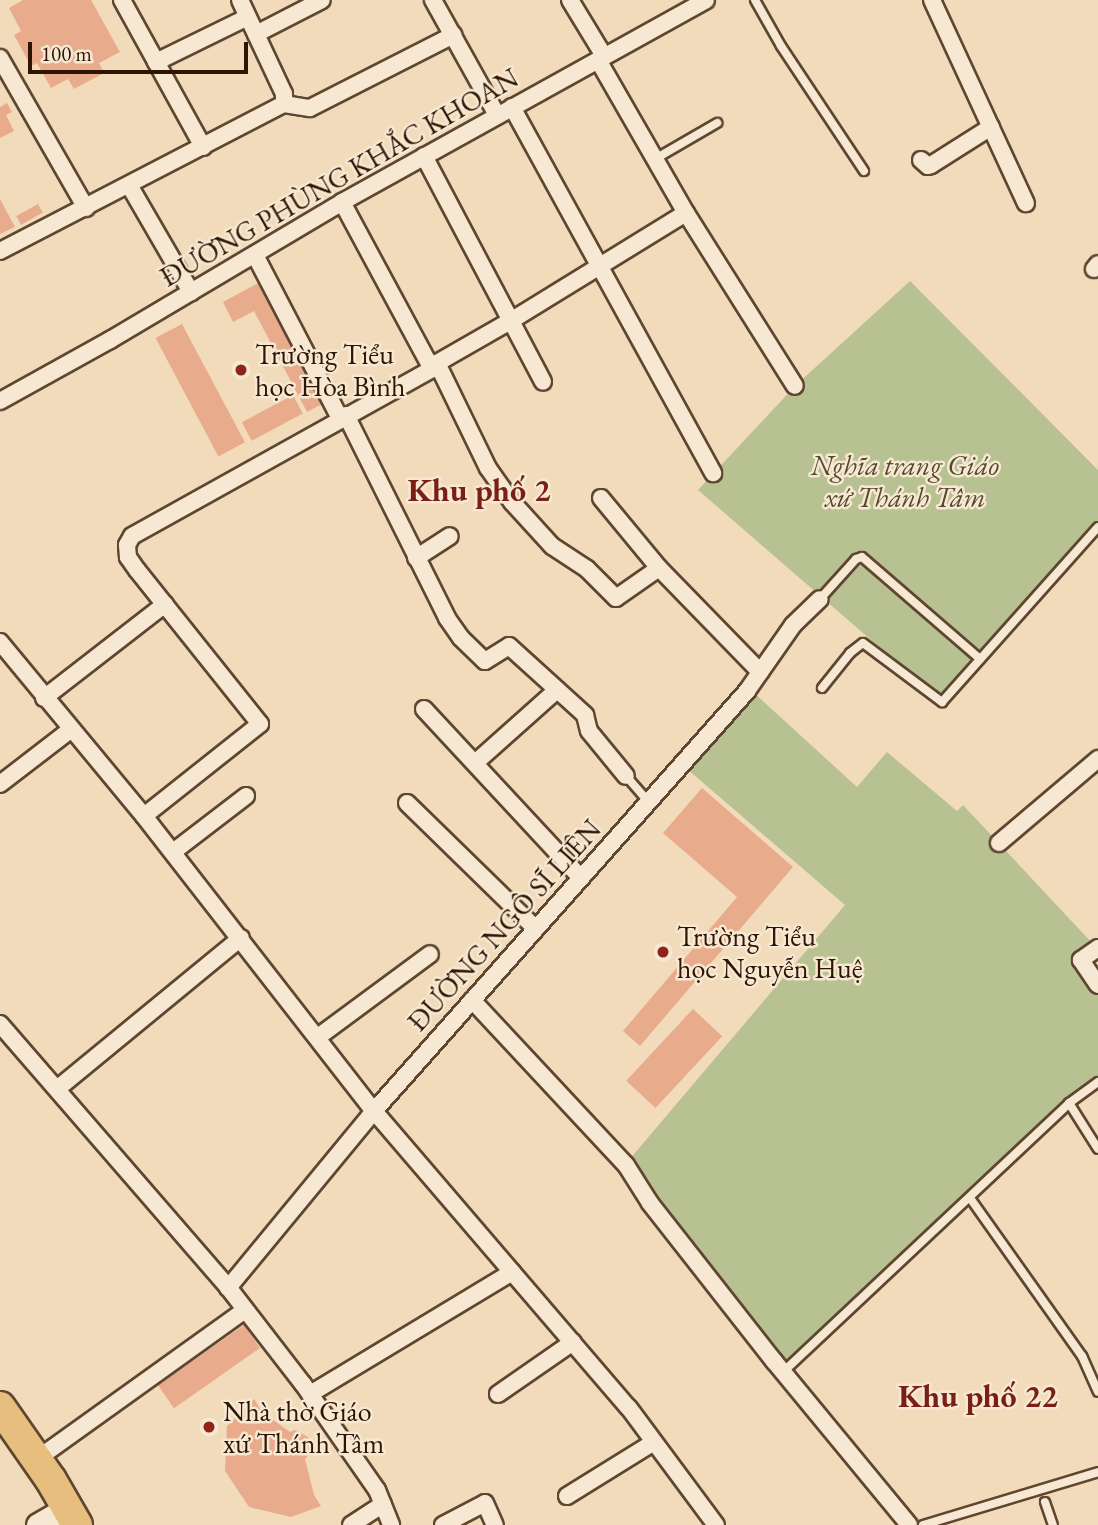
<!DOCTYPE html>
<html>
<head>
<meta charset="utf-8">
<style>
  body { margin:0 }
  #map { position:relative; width:1098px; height:1525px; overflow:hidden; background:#f1dbbb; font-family:"EB Garamond",serif }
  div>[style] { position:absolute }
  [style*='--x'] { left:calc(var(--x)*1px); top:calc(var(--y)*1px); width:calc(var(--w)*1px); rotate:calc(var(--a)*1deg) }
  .green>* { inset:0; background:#b8c192 }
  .building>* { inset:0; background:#e8ac8d; transform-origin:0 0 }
  .roads { filter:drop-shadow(2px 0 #5f4630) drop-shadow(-2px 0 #5f4630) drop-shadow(0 2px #5f4630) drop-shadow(0 -2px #5f4630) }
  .lane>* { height:8px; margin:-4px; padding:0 4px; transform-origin:4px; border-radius:4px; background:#f6e8d3 }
  .street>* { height:16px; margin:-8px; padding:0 8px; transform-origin:8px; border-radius:8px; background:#f6e8d3 }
  .secondary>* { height:23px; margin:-11.5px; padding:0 11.5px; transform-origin:11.5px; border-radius:11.5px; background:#f6e8d3 }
  .highway>* { height:30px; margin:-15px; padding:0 15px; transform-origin:15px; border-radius:15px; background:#e8be7e }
  .dots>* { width:19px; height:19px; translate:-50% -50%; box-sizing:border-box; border:4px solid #f6e8d3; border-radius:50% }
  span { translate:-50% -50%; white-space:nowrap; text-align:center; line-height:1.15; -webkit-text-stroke:5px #f6e8d3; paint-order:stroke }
  .street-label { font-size:28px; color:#2e1501 }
  .poi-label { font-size:28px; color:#2e1501 }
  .left { translate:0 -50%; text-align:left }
  .park-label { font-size:28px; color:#57492c; font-style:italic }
  .quarter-label { font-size:32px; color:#7a1f14; font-weight:700 }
  .scale { position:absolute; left:28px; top:42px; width:220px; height:32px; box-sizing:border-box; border:4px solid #2e1501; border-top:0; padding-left:9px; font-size:21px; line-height:24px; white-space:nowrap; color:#2e1501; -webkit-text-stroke:5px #f6e8d3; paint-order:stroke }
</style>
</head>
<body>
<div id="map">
  <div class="green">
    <i style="clip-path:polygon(910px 281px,1098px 470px,1098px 522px,944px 697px,937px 697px,698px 490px,795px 386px)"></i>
    <i style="clip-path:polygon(753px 692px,857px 787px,887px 752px,957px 811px,963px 805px,1093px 944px,1082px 951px,1098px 992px,1098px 1078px,1066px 1101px,784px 1366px,654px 1200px,629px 1160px,845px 905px,686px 768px)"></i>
  </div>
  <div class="building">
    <i style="clip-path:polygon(23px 0,91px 0,120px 52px,99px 63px,104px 73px,74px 89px,68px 79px,51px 88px,37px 63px,31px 66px,14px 35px,21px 31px,9px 8px)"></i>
    <i style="clip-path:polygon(7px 103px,12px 112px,6px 115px,14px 131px,0 138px,0 107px)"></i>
    <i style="clip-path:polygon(0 199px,15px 227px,0 234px)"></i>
    <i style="left:38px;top:204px;width:10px;height:25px;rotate:61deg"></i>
    <i style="clip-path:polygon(262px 281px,326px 402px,307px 412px,254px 311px,233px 322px,223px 302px)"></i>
    <i style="left:182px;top:324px;width:134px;height:30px;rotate:62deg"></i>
    <i style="left:293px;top:395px;width:21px;height:58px;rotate:62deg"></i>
    <i style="clip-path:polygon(702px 788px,793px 867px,640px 1046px,623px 1031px,737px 897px,663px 833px)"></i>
    <i style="left:693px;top:1009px;width:40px;height:98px;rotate:43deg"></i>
    <i style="left:244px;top:1325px;width:28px;height:105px;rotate:55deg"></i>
    <i style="clip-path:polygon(254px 1399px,262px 1412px,290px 1432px,295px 1430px,308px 1437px,311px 1452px,305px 1459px,314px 1495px,321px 1506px,291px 1517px,249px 1507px,225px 1471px,227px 1426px)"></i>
  </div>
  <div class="roads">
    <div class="lane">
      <i style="--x:755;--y:0;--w:53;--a:60.5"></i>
      <i style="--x:781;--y:46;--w:150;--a:56.4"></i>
      <i style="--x:655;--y:159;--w:72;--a:-30.1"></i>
      <i style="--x:820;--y:599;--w:54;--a:-48"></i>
      <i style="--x:856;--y:559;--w:6;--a:-18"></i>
      <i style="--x:862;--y:557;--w:156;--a:40.8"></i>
      <i style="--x:822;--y:688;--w:45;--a:-51.3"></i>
      <i style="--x:850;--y:653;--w:16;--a:-38"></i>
      <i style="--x:863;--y:643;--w:99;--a:36.8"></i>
      <i style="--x:942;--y:702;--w:234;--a:-48.3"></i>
      <i style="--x:626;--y:776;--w:35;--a:49"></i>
      <i style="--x:1098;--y:1082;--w:36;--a:144"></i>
      <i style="--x:1069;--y:1103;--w:54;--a:57.8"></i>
      <i style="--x:970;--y:1198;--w:194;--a:54.7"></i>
      <i style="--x:1082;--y:1356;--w:39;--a:66"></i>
      <i style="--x:783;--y:1372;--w:393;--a:-43.2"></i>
      <i style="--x:1045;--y:1502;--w:24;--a:71"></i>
      <i style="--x:923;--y:1525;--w:183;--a:-16.8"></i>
    </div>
    <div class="street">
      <i style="--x:122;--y:0;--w:168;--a:61.1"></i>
      <i style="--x:240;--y:0;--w:104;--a:64.9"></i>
      <i style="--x:284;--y:94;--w:10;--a:90"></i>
      <i style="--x:433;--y:0;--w:132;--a:60.9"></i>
      <i style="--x:570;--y:0;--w:66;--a:58.7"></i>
      <i style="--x:932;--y:0;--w:224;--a:65.2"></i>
      <i style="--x:256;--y:34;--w:74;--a:-27.3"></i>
      <i style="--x:0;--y:58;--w:173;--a:60.2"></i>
      <i style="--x:598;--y:60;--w:177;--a:60.1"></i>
      <i style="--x:686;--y:213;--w:204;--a:57.8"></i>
      <i style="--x:156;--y:62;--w:102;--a:-26.1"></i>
      <i style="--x:512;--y:107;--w:418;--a:61.2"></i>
      <i style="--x:424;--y:156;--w:255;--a:62.2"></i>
      <i style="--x:921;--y:160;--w:9;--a:41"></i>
      <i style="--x:928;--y:166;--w:3;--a:-18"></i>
      <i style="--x:931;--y:165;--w:71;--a:-32.3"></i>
      <i style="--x:129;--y:185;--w:124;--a:59.9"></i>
      <i style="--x:342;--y:202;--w:190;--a:61.7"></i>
      <i style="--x:0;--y:251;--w:320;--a:-27.4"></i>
      <i style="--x:284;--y:104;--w:26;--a:9"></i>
      <i style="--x:310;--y:108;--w:161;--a:-27"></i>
      <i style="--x:255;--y:255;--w:184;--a:62.5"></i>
      <i style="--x:1094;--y:269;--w:6;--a:-51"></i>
      <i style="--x:437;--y:363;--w:117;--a:64.1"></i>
      <i style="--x:488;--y:468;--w:42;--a:54.8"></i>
      <i style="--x:512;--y:502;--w:59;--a:47.7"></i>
      <i style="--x:552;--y:546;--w:42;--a:33.3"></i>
      <i style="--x:587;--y:569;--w:41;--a:45"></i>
      <i style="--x:616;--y:598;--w:52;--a:-34.9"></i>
      <i style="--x:0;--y:401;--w:126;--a:-29"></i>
      <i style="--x:110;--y:340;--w:270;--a:-30.7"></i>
      <i style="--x:342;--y:202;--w:416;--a:-29"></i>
      <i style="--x:346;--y:415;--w:227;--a:63.5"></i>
      <i style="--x:447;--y:618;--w:24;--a:55"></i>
      <i style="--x:461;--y:638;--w:33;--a:44"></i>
      <i style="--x:485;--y:661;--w:28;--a:-32"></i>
      <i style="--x:509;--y:646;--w:103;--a:42.2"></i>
      <i style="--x:585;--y:715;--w:16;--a:76"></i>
      <i style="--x:589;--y:731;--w:58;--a:50.6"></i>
      <i style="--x:601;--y:498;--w:91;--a:50.4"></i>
      <i style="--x:659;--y:568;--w:145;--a:45.8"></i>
      <i style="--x:416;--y:558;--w:40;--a:-32.9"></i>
      <i style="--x:0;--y:642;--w:226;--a:50.4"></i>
      <i style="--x:144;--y:816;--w:374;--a:52.1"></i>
      <i style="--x:374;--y:1111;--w:391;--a:49.4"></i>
      <i style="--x:629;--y:1408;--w:146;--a:53.4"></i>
      <i style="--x:44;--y:698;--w:153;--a:-37.8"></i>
      <i style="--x:424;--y:709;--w:231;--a:47.1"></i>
      <i style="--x:475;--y:763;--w:110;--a:-41.7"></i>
      <i style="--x:0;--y:784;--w:88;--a:-37.6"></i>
      <i style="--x:407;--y:803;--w:180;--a:44.3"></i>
      <i style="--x:144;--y:816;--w:148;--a:-38.4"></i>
      <i style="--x:260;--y:724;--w:197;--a:-128.6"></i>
      <i style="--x:137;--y:570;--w:16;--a:-125"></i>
      <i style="--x:128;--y:557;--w:12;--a:-95"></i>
      <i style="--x:127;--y:545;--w:10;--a:-61"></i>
      <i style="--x:132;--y:536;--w:343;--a:-29.1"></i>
      <i style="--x:432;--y:369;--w:8;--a:-50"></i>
      <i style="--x:437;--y:363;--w:86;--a:-29.8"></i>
      <i style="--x:512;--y:320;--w:204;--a:-31.6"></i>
      <i style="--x:999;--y:843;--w:130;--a:-40.3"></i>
      <i style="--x:173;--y:852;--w:92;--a:-37.5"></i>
      <i style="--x:1098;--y:948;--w:21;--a:145"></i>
      <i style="--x:1081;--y:960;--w:30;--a:56"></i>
      <i style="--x:472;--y:1000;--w:226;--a:47"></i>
      <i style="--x:626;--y:1165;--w:45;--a:57.7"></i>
      <i style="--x:650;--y:1203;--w:201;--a:51.9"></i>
      <i style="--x:774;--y:1361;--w:212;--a:50.5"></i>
      <i style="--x:0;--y:1024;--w:353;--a:49.1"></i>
      <i style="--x:231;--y:1291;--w:118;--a:52.3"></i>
      <i style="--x:303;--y:1384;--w:129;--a:55.1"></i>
      <i style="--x:377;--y:1490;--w:38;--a:68"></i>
      <i style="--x:318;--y:1037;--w:139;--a:-36.5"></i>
      <i style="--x:57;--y:1089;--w:238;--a:-39.4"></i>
      <i style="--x:228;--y:1288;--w:229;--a:-50.5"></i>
      <i style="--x:374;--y:1111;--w:562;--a:-48.39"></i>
      <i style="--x:747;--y:691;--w:80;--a:-55.1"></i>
      <i style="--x:793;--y:625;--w:37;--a:-44"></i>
      <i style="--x:310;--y:1394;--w:236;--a:-31.1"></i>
      <i style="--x:498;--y:1394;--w:91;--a:-34.7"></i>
      <i style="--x:37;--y:1459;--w:256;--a:-35.6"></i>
      <i style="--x:567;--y:1496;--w:102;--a:-31.8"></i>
      <i style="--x:351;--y:1525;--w:38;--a:-33"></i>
      <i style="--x:443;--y:1525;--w:47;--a:-27.6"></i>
      <i style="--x:485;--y:1503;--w:24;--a:66"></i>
    </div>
    <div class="secondary">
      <i style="--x:38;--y:1525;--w:34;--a:-30"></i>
    </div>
    <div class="highway">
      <i style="--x:0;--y:1407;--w:89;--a:55.1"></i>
      <i style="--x:51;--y:1480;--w:52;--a:60"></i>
    </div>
  </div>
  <div class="dots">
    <i style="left:241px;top:370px;background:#8f2418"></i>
    <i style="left:663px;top:952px;background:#8f2418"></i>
    <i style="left:209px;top:1427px;background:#8f2418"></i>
  </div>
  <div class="street-label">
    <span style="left:339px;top:177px;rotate:-30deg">ĐƯỜNG PHÙNG KHẮC KHOAN</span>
    <span style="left:504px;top:925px;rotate:-48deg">ĐƯỜNG NGÔ SĨ LIÊN</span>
  </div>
  <div class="poi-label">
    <span class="left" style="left:255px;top:370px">Trường Tiểu<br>học Hòa Bình</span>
    <span class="left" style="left:677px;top:952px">Trường Tiểu<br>học Nguyễn Huệ</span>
    <span class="left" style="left:223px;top:1427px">Nhà thờ Giáo<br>xứ Thánh Tâm</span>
  </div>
  <div class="park-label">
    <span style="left:905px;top:481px">Nghĩa trang Giáo<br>xứ Thánh Tâm</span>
  </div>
  <div class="quarter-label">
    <span style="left:479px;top:490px">Khu phố 2</span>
    <span style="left:978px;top:1396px">Khu phố 22</span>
  </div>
  <div class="scale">100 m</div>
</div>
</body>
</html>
